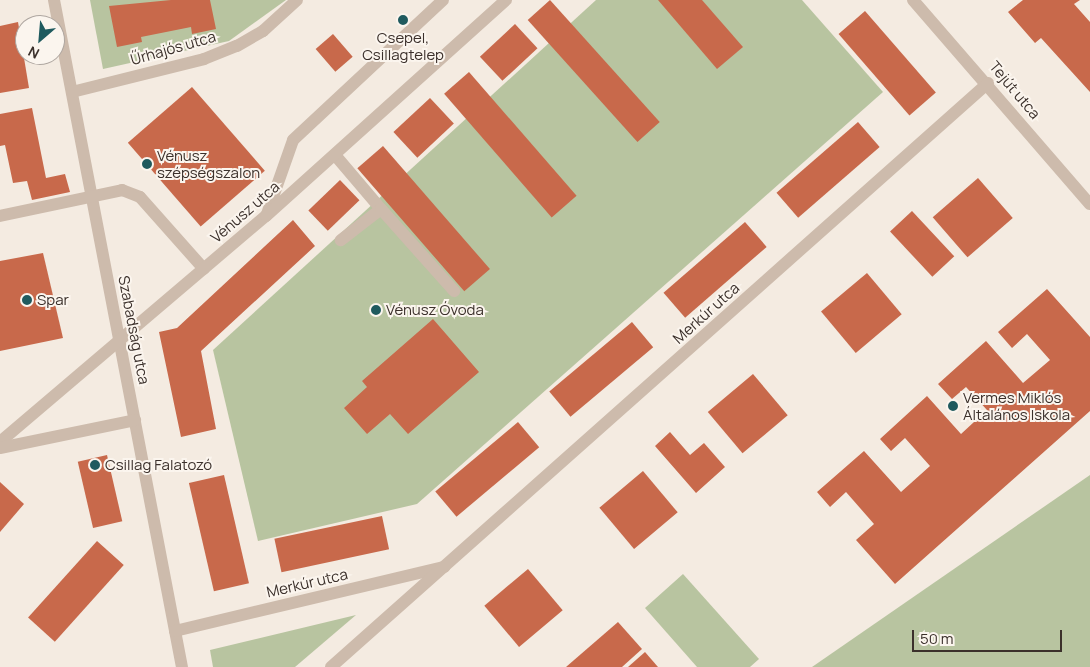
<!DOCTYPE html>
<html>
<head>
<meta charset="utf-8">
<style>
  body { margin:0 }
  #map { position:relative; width:1090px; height:667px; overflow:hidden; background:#f4ebe1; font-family:Manrope,sans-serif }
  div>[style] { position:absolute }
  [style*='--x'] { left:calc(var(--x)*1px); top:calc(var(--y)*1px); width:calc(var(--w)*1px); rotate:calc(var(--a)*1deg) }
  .green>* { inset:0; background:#b8c4a0 }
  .building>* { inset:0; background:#c8694b; transform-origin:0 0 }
  .minor>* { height:12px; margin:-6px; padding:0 6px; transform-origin:6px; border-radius:6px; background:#cdbbac }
  .dots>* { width:14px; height:14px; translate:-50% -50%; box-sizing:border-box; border:2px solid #fbf5ee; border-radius:50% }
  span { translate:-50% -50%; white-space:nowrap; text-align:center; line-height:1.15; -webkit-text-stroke:4px #fbf5ee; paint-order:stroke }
  .poi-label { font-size:15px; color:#3b302b }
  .left { translate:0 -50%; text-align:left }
  .street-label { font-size:15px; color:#3b302b }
  .north { position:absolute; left:15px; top:15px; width:50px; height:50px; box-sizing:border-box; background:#fbf5ee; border:1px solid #aea6a0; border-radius:50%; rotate:207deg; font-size:14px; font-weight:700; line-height:20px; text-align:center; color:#3b302b }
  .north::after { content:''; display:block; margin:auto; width:18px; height:22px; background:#1f5a5e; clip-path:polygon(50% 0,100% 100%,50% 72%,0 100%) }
  .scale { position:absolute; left:912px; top:630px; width:150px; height:22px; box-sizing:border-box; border:2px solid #3b302b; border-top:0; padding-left:6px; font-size:15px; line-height:18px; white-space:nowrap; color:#3b302b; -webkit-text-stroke:4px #fbf5ee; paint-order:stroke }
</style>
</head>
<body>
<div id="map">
  <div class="green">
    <i style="clip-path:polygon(90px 0,286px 0,229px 41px,103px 69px)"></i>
    <i style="clip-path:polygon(596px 0,802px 0,883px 92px,417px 504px,258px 541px,213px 350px)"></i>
    <i style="clip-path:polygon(1090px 475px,1090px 667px,812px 667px)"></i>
    <i style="clip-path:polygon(683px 574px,759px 659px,750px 667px,697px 667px,645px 608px)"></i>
    <i style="clip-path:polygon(356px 615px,295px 667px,213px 667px,210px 650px)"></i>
  </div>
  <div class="building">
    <i style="clip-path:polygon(171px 0,210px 0,216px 29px,192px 34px,191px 27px,141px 37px,142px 42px,117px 47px,109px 6px)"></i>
    <i style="left:550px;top:0;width:164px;height:30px;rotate:48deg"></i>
    <i style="clip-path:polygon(658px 0,702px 0,743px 47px,717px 69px)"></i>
    <i style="clip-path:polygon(1023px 0,1080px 0,1074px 4px,1090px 22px,1090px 92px,1041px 38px,1035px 43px,1008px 12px)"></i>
    <i style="left:865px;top:11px;width:108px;height:35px;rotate:49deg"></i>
    <i style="clip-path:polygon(18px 22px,29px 88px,0 93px,0 26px)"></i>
    <i style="left:515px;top:24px;width:33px;height:48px;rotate:47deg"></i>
    <i style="left:333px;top:34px;width:30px;height:23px;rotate:49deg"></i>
    <i style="left:469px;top:72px;width:164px;height:33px;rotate:49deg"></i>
    <i style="left:192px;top:87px;width:111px;height:85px;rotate:49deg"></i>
    <i style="left:430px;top:98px;width:35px;height:50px;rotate:47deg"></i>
    <i style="clip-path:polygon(32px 108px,46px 178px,65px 174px,70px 192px,32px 200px,27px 181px,13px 183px,5px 145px,0 146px,0 114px)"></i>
    <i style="left:858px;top:122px;width:33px;height:108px;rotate:49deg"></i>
    <i style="left:383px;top:146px;width:163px;height:34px;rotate:49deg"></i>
    <i style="left:978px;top:178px;width:53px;height:60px;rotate:49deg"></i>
    <i style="left:340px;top:180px;width:28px;height:44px;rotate:46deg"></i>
    <i style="left:912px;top:211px;width:62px;height:30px;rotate:47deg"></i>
    <i style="clip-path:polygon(293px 220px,315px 246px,201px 351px,216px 429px,181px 437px,159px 332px,177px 328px)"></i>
    <i style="left:745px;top:222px;width:33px;height:108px;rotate:49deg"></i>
    <i style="clip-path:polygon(43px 253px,63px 338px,0 351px,0 261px)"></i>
    <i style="left:867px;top:273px;width:54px;height:60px;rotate:50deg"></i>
    <i style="clip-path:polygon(1047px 289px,1090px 337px,1090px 411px,895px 584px,856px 540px,874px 524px,846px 492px,830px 507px,817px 492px,864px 451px,901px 492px,930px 466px,905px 438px,891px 451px,880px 439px,927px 396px,961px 434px,987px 410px,966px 387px,952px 399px,938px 384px,986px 341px,1023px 383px,1050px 360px,1027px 334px,1012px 348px,998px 332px)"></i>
    <i style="clip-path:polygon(433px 319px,479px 372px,408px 434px,390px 414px,367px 434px,344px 408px,367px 387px,362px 381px)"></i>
    <i style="left:632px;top:322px;width:33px;height:108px;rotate:50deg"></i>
    <i style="left:753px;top:374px;width:54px;height:59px;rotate:50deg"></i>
    <i style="left:518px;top:422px;width:33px;height:108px;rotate:50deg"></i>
    <i style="clip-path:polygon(670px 432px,690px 455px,704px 443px,725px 467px,696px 493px,655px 446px)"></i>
    <i style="left:107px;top:455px;width:68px;height:30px;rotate:77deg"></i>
    <i style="left:643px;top:471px;width:54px;height:57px;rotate:50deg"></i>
    <i style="left:224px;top:475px;width:111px;height:36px;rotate:77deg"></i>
    <i style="clip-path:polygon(0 482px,24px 504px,0 532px)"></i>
    <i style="left:382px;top:516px;width:34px;height:110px;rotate:78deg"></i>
    <i style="left:97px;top:541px;width:36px;height:103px;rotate:42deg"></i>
    <i style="left:528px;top:569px;width:54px;height:57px;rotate:50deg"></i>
    <i style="clip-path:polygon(618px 622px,642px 649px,622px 667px,566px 667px)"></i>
    <i style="clip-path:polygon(645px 652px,658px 667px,628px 667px)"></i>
  </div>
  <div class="minor">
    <i style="--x:54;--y:0;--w:679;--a:79.14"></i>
    <i style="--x:913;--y:0;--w:270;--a:49.1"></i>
    <i style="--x:72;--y:92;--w:136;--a:-14"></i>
    <i style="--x:204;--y:59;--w:35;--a:-22"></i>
    <i style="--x:237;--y:46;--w:30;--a:-30"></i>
    <i style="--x:263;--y:31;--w:46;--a:-42.4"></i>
    <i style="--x:335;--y:155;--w:71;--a:49.6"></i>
    <i style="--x:381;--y:209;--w:51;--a:142.2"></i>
    <i style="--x:381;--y:209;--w:110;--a:48.3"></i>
    <i style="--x:267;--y:214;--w:78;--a:-70.6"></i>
    <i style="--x:293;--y:140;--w:205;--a:-43"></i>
    <i style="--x:0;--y:216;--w:125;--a:-12"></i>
    <i style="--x:122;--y:190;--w:19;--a:21"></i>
    <i style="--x:140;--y:197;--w:96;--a:48.4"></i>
    <i style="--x:0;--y:442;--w:349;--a:-40.4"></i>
    <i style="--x:266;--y:216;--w:323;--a:-42"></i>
    <i style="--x:0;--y:448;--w:138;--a:-11.7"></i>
    <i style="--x:175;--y:631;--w:277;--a:-13.4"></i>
    <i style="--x:331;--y:667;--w:879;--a:-41.63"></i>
  </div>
  <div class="dots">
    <i style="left:403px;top:20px;background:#1f5a5e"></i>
    <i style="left:147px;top:164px;background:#1f5a5e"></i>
    <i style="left:27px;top:300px;background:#1f5a5e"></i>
    <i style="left:376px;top:310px;background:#1f5a5e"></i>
    <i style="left:953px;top:406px;background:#1f5a5e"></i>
    <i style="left:95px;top:465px;background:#1f5a5e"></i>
  </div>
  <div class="poi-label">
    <span style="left:403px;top:46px">Csepel,<br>Csillagtelep</span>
    <span class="left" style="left:157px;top:164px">Vénusz<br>szépségszalon</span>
    <span class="left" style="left:37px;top:300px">Spar</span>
    <span class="left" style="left:386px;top:310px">Vénusz Óvoda</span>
    <span class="left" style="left:963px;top:406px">Vermes Miklós<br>Általános Iskola</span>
    <span class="left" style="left:105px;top:465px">Csillag Falatozó</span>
  </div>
  <div class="street-label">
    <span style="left:173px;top:48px;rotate:-16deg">Űrhajós utca</span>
    <span style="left:1015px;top:90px;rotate:50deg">Tejút utca</span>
    <span style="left:245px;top:212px;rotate:-41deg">Vénusz utca</span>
    <span style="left:706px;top:313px;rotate:-42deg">Merkúr utca</span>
    <span style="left:134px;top:330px;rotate:79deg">Szabadság utca</span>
    <span style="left:307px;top:583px;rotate:-13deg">Merkúr utca</span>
  </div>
  <div class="north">N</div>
  <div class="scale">50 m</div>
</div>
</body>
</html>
